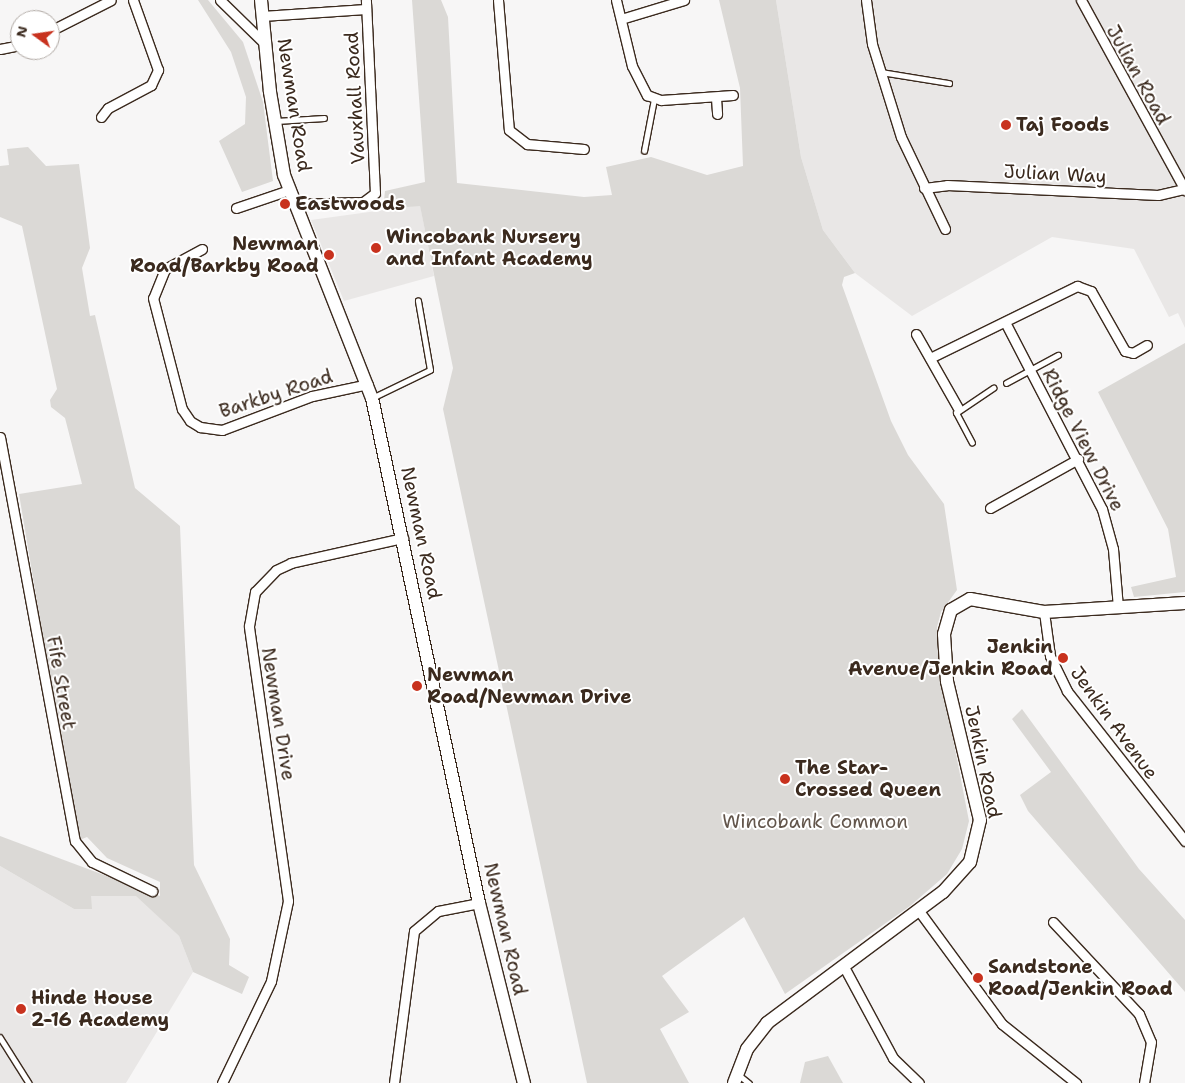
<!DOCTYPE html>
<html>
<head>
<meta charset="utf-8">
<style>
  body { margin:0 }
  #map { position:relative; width:1185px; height:1083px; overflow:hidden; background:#f7f6f6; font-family:"Shantell Sans",sans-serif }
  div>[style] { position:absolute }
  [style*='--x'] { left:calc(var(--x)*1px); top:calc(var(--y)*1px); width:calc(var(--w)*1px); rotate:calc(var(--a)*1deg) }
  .built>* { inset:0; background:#e9e7e6 }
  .green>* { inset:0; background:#dbd9d6 }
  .roads { filter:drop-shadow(1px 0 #3b2a1e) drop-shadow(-1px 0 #3b2a1e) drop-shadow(0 1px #3b2a1e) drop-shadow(0 -1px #3b2a1e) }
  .lane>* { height:4.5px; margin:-2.25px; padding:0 2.25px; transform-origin:2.25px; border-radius:2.25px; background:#fff }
  .street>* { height:9px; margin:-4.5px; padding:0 4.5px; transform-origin:4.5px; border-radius:4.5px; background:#fff }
  .secondary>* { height:12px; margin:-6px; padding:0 6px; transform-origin:6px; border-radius:6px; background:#fff }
  .dots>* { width:14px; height:14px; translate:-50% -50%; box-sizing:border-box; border:2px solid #fff; border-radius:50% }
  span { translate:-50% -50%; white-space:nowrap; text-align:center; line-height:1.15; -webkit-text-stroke:4px #fff; paint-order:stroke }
  .street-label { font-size:19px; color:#3b2a1e }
  .poi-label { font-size:19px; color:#3b2a1e; font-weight:700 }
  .left { translate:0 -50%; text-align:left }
  .right { translate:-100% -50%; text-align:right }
  .park-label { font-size:19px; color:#63564c }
  .north { position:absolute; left:10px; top:10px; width:50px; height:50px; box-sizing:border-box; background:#fff; border:1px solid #b1aaa5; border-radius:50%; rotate:284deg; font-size:14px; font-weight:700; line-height:20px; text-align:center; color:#3b2a1e }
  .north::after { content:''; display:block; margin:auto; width:18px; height:22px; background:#c8321e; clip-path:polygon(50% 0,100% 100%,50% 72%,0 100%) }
</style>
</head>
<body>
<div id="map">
  <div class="built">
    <i style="clip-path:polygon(776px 0,1185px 0,1185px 328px,1178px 313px,1169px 317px,1134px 249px,1052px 237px,912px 316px,855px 273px,823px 230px,801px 157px)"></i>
    <i style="clip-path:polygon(420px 205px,434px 276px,344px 301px,311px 220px)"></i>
    <i style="clip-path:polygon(0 866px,74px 909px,90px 896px,136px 895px,179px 936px,193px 972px,126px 1083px,0 1083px)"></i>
  </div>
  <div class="green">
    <i style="clip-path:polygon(198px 0,208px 0,243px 42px,263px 102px,273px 181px,242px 192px,219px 141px,245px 124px,246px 97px,231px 52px)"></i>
    <i style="clip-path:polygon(412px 0,441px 0,448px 17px,457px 183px,584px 197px,612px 195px,606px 167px,651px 157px,707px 175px,743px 166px,740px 88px,719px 0,776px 0,801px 157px,823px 230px,855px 273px,844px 277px,842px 285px,891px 421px,908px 455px,944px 504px,957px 590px,941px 612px,937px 627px,943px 687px,969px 821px,962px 849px,947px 874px,910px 906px,785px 994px,744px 917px,662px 976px,689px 1012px,660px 1029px,689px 1083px,587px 1083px,443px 409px,453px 368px,420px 206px,383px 209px,385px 191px,425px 182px)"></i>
    <i style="clip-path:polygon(28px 147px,46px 166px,79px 164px,90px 248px,82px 268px,90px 316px,95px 315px,135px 488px,180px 526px,194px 865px,230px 939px,229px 965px,249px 977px,242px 994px,193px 972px,179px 936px,136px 896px,91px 896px,92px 909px,74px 909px,0 866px,0 836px,160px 896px,160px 882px,107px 858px,87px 837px,77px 841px,19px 494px,82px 484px,65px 418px,51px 407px,50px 400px,57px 389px,22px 226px,0 217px,0 166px,9px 165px,7px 149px)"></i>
    <i style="clip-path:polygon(1185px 343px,1185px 592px,1134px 597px,1131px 587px,1176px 577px,1168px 529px,1098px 392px)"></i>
    <i style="clip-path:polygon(1022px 709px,1139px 869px,1185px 920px,1185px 992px,1028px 811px,1020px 795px,1051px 772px,1012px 719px)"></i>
    <i style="clip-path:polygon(828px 1056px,843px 1083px,800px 1083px,805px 1062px)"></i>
  </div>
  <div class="roads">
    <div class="lane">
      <i style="--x:881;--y:72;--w:69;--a:9.2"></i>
      <i style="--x:276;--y:121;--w:48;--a:-3.6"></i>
      <i style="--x:644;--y:151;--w:53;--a:-79.1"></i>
      <i style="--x:1006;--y:383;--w:59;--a:-28.3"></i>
      <i style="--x:374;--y:397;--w:62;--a:-25.7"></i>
      <i style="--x:430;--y:370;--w:70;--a:-99.9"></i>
      <i style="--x:972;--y:443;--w:34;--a:-118"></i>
      <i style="--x:956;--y:413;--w:45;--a:-34"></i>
      <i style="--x:0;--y:1037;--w:54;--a:57.8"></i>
      <i style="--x:739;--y:1075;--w:13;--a:39"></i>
    </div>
    <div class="street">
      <i style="--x:220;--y:0;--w:62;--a:44.3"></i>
      <i style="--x:498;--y:0;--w:130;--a:85.2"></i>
      <i style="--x:509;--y:130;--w:23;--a:38"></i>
      <i style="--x:527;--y:144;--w:57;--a:5"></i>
      <i style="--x:616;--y:0;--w:68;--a:76.4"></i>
      <i style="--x:632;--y:66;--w:33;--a:63"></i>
      <i style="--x:647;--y:95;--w:15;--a:20"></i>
      <i style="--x:661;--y:100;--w:72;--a:-4"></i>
      <i style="--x:866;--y:0;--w:44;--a:82.2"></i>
      <i style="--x:872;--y:44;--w:97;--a:72.7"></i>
      <i style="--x:901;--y:137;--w:102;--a:64.4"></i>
      <i style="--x:1081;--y:0;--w:217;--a:61.3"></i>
      <i style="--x:262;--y:16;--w:104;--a:-3.9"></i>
      <i style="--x:621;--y:19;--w:66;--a:-16.8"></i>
      <i style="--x:50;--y:31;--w:68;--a:-26.9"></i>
      <i style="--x:0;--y:49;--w:20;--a:-11"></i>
      <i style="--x:716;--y:98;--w:16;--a:86"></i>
      <i style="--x:101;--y:117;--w:11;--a:-52"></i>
      <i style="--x:108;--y:108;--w:49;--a:-28.1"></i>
      <i style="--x:151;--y:85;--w:17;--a:-65"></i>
      <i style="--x:158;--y:70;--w:74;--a:-109.7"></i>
      <i style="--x:924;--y:188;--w:23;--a:-7"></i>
      <i style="--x:947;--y:185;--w:211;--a:2.7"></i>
      <i style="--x:1158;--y:195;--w:28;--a:-13"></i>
      <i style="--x:295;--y:204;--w:68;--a:-1.7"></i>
      <i style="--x:363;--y:202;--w:15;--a:-37"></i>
      <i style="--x:375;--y:193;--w:193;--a:-92.7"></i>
      <i style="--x:236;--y:208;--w:56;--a:-18.8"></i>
      <i style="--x:202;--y:249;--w:42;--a:151.6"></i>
      <i style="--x:165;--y:269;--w:31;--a:112"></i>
      <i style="--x:153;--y:298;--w:115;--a:75.4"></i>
      <i style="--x:182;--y:409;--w:14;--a:56"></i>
      <i style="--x:190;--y:421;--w:12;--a:31"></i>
      <i style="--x:200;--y:427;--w:22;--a:8"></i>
      <i style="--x:222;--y:430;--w:96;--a:-20.7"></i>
      <i style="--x:312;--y:396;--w:57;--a:-12.1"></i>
      <i style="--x:1005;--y:322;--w:211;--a:62.6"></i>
      <i style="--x:1102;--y:509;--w:41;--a:74.6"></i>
      <i style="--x:1113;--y:549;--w:58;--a:85.1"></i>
      <i style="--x:916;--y:334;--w:85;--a:60.4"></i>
      <i style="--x:930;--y:358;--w:164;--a:-26.1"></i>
      <i style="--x:1077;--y:286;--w:15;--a:20"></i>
      <i style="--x:1091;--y:291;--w:69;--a:60.5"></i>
      <i style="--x:1125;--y:351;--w:8;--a:14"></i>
      <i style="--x:1133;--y:353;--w:16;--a:-30"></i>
      <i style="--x:0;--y:437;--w:411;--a:79.5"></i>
      <i style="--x:75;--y:841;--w:27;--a:51"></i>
      <i style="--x:92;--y:862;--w:67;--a:25.8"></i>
      <i style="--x:990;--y:508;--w:101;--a:-29.1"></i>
      <i style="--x:1044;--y:612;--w:44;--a:82.2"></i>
      <i style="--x:1050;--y:656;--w:39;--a:64"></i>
      <i style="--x:1067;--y:691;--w:191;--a:51.8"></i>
      <i style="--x:919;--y:911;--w:140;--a:53.7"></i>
      <i style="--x:1002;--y:1024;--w:95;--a:38.6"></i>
      <i style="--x:1053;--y:922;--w:126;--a:46.9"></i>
      <i style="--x:1139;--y:1014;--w:30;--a:67"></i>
      <i style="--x:1151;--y:1042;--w:42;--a:99.7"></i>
      <i style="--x:843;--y:965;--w:106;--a:61.7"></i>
      <i style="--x:893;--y:1058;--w:36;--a:44"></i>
      <i style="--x:222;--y:1083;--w:113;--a:-64.3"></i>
      <i style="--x:271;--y:981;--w:82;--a:-78"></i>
      <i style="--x:288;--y:901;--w:278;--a:-98.1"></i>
      <i style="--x:249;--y:626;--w:35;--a:-80"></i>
      <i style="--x:255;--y:592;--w:30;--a:-46"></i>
      <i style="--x:276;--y:570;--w:17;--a:-25"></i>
      <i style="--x:291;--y:563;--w:115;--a:-12.6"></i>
      <i style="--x:394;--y:1083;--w:153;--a:-82.5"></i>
      <i style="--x:414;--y:931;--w:31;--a:-40"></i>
      <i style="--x:438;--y:911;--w:42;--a:-11"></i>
    </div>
    <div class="secondary">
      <i style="--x:261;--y:0;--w:92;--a:84.4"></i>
      <i style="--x:270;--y:92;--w:84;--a:80.4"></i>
      <i style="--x:284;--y:175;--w:240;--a:68.5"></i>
      <i style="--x:372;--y:398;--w:516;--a:78.04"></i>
      <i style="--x:479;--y:903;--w:186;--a:76"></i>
      <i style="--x:734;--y:1083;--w:36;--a:-69"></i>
      <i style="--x:747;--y:1049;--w:33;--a:-52"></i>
      <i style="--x:767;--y:1023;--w:219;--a:-36.7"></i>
      <i style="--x:943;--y:892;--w:40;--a:-48"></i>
      <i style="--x:970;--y:862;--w:43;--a:-76.6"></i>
      <i style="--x:980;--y:820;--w:143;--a:-103.4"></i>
      <i style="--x:947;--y:681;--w:47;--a:-93.7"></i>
      <i style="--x:944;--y:634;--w:25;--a:-74"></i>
      <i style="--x:951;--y:610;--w:22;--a:-30"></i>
      <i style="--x:970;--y:599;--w:75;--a:10"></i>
      <i style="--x:1044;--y:612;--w:141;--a:-3.7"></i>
    </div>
  </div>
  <div class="dots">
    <i style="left:1006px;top:125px;background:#c8321e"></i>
    <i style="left:285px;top:204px;background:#c8321e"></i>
    <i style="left:376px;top:248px;background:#c8321e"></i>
    <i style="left:329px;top:255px;background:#c8321e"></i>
    <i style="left:1063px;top:658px;background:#c8321e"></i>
    <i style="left:417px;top:686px;background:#c8321e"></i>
    <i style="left:785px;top:779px;background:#c8321e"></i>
    <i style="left:978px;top:978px;background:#c8321e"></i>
    <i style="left:21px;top:1009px;background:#c8321e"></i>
  </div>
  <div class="street-label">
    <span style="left:1138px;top:75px;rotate:61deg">Julian Road</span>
    <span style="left:355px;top:98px;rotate:-93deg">Vauxhall Road</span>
    <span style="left:294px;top:105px;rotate:81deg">Newman Road</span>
    <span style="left:1055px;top:174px;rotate:3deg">Julian Way</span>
    <span style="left:276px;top:394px;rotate:-18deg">Barkby Road</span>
    <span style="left:1083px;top:440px;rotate:63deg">Ridge View Drive</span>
    <span style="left:421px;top:533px;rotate:78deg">Newman Road</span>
    <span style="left:61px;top:683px;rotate:80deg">Fife Street</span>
    <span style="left:278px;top:714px;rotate:81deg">Newman Drive</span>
    <span style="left:1114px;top:723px;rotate:54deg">Jenkin Avenue</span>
    <span style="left:983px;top:762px;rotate:78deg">Jenkin Road</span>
    <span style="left:505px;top:929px;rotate:77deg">Newman Road</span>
  </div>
  <div class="poi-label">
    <span class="left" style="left:1016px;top:125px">Taj Foods</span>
    <span class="left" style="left:295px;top:204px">Eastwoods</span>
    <span class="left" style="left:386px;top:248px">Wincobank Nursery<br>and Infant Academy</span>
    <span class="right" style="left:319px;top:255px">Newman<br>Road/Barkby Road</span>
    <span class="right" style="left:1053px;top:658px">Jenkin<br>Avenue/Jenkin Road</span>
    <span class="left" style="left:427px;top:686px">Newman<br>Road/Newman Drive</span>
    <span class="left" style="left:795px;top:779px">The Star-<br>Crossed Queen</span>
    <span class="left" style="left:988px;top:978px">Sandstone<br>Road/Jenkin Road</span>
    <span class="left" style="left:31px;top:1009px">Hinde House<br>2-16 Academy</span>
  </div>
  <div class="park-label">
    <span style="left:815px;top:822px">Wincobank Common</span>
  </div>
  <div class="north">N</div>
</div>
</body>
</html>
